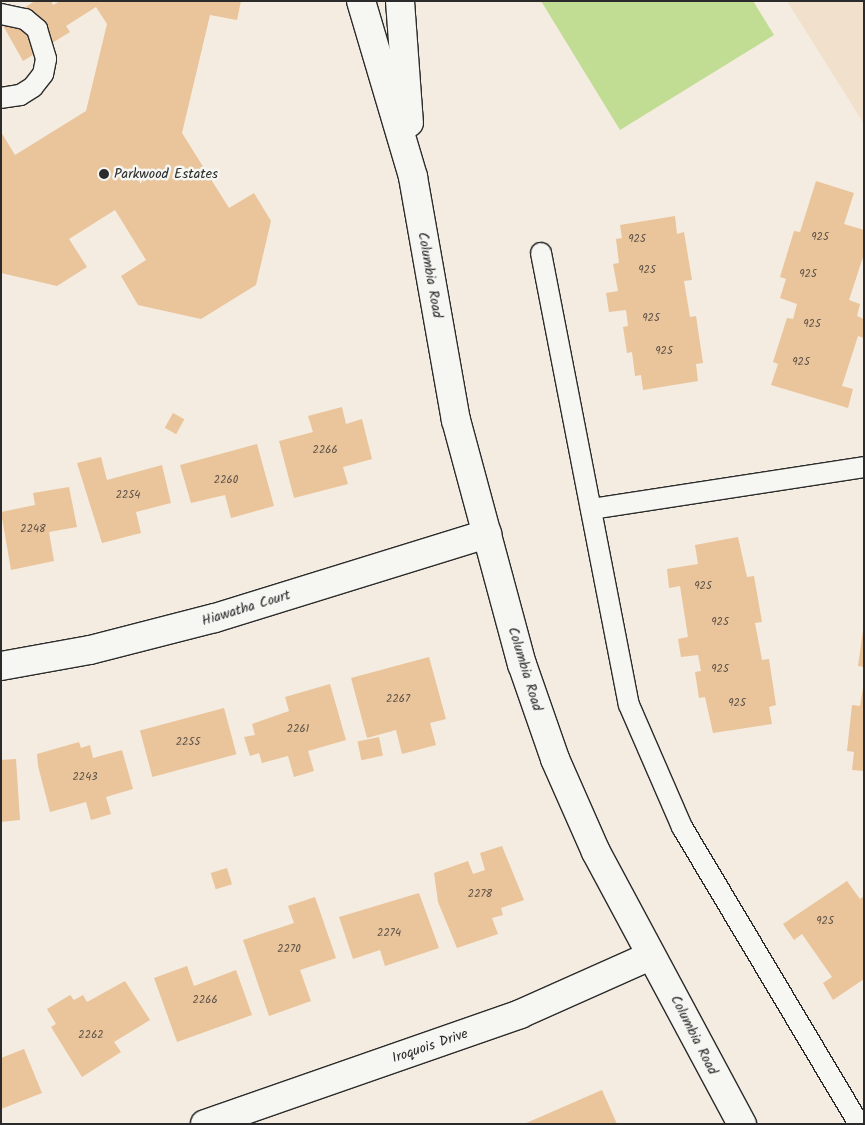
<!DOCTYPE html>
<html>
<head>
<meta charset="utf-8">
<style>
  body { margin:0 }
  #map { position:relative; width:865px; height:1125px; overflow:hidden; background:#f4ece0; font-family:Kalam,sans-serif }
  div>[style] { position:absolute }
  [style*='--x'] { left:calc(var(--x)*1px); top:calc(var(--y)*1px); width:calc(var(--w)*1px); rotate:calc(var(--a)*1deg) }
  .built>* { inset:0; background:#f1e0cb }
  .green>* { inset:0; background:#c1dc93 }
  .building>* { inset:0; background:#eac49a; transform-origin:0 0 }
  .roads { filter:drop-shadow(1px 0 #2b2b2b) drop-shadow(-1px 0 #2b2b2b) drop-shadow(0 1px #2b2b2b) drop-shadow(0 -1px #2b2b2b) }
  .lane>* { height:20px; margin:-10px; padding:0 10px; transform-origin:10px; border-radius:10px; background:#f6f6f2 }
  .street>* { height:28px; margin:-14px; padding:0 14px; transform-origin:14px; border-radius:14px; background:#f6f6f2 }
  .dots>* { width:14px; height:14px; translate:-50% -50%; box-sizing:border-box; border:2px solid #f6f6f2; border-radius:50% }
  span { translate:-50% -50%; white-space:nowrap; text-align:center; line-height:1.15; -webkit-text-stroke:5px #f6f6f2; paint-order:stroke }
  .number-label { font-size:11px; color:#5b5147 }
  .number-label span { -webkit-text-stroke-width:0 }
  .poi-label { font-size:14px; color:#2b2b2b }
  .left { translate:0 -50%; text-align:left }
  .street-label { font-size:14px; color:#2b2b2b }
  .frame { position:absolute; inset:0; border:2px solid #2b2b2b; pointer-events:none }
</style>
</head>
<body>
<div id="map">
  <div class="built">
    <i style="clip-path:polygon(787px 1px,864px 1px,864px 124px)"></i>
  </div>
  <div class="green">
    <i style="clip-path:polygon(541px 1px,753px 1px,774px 35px,620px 130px)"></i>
  </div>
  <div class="building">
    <i style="clip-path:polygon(35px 1px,51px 1px,53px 5px,60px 1px,241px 1px,237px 20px,210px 15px,182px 133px,229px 208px,254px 193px,271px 221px,256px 285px,201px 319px,138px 305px,121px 276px,146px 260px,115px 210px,69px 239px,87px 267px,57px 286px,1px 273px,1px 132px,15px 155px,86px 111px,107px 24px,96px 7px,66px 26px,70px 32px,23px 61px,1px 22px)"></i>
    <i style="clip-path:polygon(816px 181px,854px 193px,844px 224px,864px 230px,864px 254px,849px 300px,860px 304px,857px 316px,864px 319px,864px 338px,858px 336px,842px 386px,853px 389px,848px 408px,771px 385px,778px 364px,773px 362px,787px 318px,793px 319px,797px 304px,780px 298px,786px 279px,780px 277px,794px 231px,800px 232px)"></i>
    <i style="clip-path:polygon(675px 216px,677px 234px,684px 232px,692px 280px,684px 281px,690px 317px,696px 316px,703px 363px,696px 364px,698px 381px,643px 390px,641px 375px,635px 376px,632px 352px,627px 353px,623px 327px,628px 326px,626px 310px,609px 312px,606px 293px,618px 291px,613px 264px,619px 263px,616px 239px,622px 238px,620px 225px)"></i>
    <i style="clip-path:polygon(342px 407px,346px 424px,362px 419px,372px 459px,343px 467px,348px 484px,294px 498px,279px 441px,313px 432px,308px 416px)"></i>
    <i style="left:173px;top:413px;width:13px;height:17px;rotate:29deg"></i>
    <i style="clip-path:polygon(257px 444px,274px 506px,231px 518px,225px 495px,191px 503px,180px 465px)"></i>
    <i style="clip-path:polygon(101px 457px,107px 480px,162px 465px,171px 503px,136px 512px,141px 533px,102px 543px,77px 463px)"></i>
    <i style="clip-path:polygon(69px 487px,77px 527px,49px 532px,54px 561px,11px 570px,1px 512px,35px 505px,33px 493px)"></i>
    <i style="clip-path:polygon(738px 537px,747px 577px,754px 576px,762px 622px,755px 623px,762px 660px,769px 659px,776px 705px,769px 707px,772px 724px,713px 733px,705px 697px,699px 698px,695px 672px,701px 671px,698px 655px,681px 657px,678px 639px,688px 637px,680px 586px,669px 588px,667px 569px,698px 564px,695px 545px)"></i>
    <i style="clip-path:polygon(864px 623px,864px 667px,858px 666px)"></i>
    <i style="clip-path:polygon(429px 657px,446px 719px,430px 723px,436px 745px,402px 754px,396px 730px,367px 738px,351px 678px)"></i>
    <i style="clip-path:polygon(864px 682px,864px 771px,852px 770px,854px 752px,847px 751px,852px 705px,860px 706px)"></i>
    <i style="clip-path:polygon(330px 684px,346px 740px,308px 751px,314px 771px,294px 777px,288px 756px,262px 763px,259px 753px,250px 756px,244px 737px,255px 735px,252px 724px,289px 711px,285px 697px)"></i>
    <i style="left:224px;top:708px;width:48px;height:87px;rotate:75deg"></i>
    <i style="left:379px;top:737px;width:19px;height:22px;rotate:78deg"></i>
    <i style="clip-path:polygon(79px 742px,81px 748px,90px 745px,93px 758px,122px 750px,133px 789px,106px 797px,111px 814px,91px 820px,86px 802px,50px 812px,38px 766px,37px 754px)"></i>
    <i style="clip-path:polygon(16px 759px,20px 820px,1px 822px,1px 760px)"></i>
    <i style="clip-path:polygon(502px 846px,524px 900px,501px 908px,503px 915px,492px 918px,498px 934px,457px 948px,438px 902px,434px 873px,468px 861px,473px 874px,485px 870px,480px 853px)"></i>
    <i style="left:227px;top:868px;width:17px;height:17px;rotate:73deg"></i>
    <i style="clip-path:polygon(847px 881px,860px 899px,864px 896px,864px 979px,833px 1000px,823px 983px,832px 977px,802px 934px,794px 940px,783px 924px)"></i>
    <i style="clip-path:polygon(419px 893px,439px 948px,385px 966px,380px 950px,353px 959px,339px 917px)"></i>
    <i style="clip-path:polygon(315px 897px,336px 958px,300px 970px,311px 1001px,269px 1016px,243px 940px,294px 923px,288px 906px)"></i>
    <i style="clip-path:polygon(187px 966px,194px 986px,236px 970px,252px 1015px,177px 1042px,154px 978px)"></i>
    <i style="clip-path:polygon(125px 981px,150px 1020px,114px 1042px,121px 1052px,82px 1077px,51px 1027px,56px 1024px,47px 1009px,70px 995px,74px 1000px,83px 995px,87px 1002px)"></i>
    <i style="clip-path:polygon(24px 1049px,42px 1093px,1px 1109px,1px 1058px)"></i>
    <i style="clip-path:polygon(602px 1090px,617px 1124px,524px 1124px)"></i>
  </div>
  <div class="roads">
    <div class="lane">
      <i style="--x:1;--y:14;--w:25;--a:12"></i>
      <i style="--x:25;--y:19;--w:16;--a:40"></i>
      <i style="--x:37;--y:29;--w:31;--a:73"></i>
      <i style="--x:46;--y:59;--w:15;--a:101"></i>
      <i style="--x:43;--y:74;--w:16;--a:128"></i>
      <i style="--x:33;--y:87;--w:15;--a:148"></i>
      <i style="--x:20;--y:95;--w:19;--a:171"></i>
      <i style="--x:541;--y:253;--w:460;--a:79"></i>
      <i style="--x:629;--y:705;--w:133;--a:66.5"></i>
      <i style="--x:682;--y:827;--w:346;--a:59.2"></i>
      <i style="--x:591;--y:509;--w:276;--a:-8.7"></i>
    </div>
    <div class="street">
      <i style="--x:361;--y:1;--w:184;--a:73.5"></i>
      <i style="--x:413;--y:177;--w:247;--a:80"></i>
      <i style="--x:456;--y:420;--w:253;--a:74.9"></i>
      <i style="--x:522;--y:664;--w:101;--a:70.8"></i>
      <i style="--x:555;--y:759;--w:102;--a:66.2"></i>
      <i style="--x:596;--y:852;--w:309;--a:61.8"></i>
      <i style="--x:400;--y:1;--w:122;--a:85.8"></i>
      <i style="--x:1;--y:666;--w:90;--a:-10.2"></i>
      <i style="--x:90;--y:650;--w:129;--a:-14.4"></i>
      <i style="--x:215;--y:618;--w:285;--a:-17.2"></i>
      <i style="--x:205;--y:1124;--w:334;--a:-19.2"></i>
      <i style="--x:520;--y:1014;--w:142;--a:-24"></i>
    </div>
  </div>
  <div class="dots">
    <i style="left:104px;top:174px;background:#2b2b2b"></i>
  </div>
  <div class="number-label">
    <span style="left:820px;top:237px">925</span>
    <span style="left:637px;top:239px">925</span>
    <span style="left:647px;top:270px">925</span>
    <span style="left:808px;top:274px">925</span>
    <span style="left:651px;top:318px">925</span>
    <span style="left:812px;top:324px">925</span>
    <span style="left:664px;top:351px">925</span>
    <span style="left:801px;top:362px">925</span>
    <span style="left:325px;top:450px">2266</span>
    <span style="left:226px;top:480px">2260</span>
    <span style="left:128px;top:495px">2254</span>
    <span style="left:33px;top:529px">2248</span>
    <span style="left:703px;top:586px">925</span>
    <span style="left:720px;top:622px">925</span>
    <span style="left:720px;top:669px">925</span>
    <span style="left:398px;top:699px">2267</span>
    <span style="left:737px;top:703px">925</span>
    <span style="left:298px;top:729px">2261</span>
    <span style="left:188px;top:742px">2255</span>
    <span style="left:85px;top:777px">2243</span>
    <span style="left:480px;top:894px">2278</span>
    <span style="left:825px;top:921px">925</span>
    <span style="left:389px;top:933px">2274</span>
    <span style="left:289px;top:949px">2270</span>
    <span style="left:205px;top:1000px">2266</span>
    <span style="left:91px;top:1035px">2262</span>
  </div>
  <div class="poi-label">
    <span class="left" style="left:114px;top:174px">Parkwood Estates</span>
  </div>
  <div class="street-label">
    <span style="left:430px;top:275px;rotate:80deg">Columbia Road</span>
    <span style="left:246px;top:608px;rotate:-17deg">Hiawatha Court</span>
    <span style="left:525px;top:669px;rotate:73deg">Columbia Road</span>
    <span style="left:694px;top:1035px;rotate:63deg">Columbia Road</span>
    <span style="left:430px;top:1046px;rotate:-19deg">Iroquois Drive</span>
  </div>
  <div class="frame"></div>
</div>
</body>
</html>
